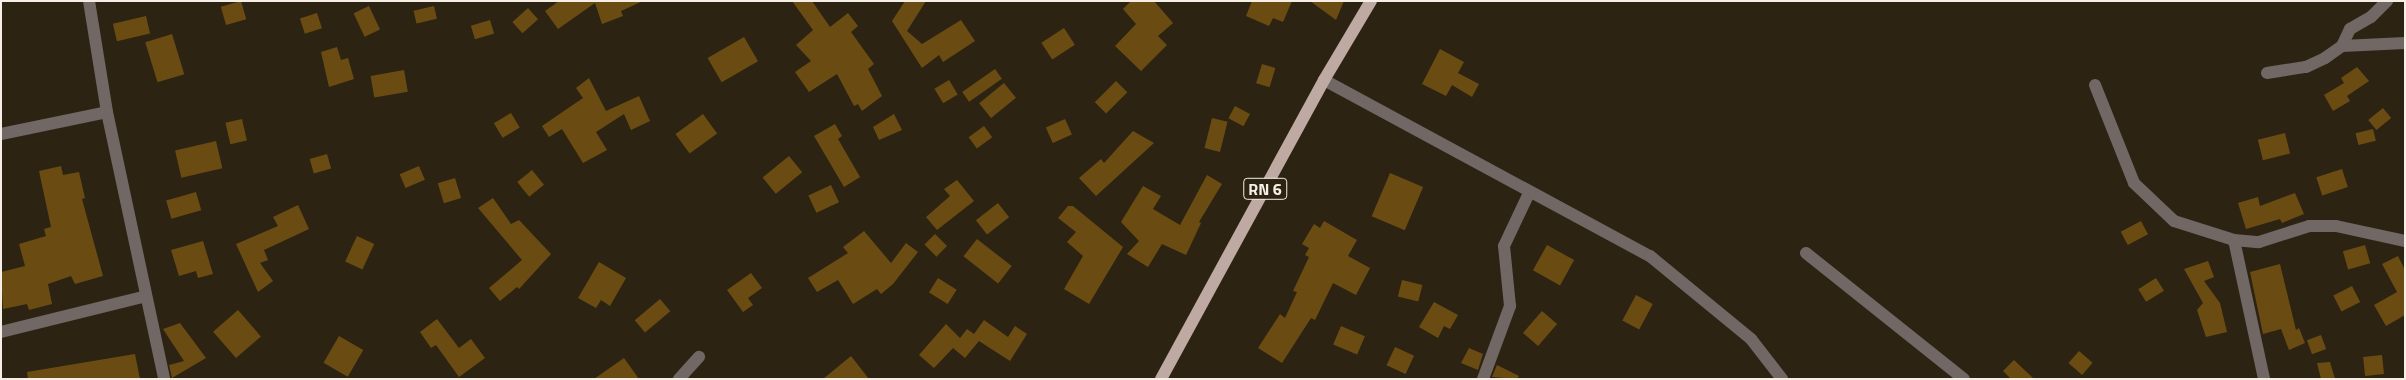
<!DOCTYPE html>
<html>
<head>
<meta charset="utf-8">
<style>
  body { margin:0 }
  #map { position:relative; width:2406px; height:380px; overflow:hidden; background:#2d2313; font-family:"Titillium Web",sans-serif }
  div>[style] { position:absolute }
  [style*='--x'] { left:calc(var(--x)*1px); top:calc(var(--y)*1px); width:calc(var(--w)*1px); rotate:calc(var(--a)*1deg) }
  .building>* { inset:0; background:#6a4c13; transform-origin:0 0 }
  .minor>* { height:12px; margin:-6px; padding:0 6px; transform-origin:6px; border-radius:6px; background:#716764 }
  .major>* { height:12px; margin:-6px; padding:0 6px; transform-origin:6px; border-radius:6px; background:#bfaaa3 }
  span { translate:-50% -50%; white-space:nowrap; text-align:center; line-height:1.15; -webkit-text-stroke:5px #2d2313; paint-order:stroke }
  .shield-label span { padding:1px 4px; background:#2d2313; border:1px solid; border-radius:4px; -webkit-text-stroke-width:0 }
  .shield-label { font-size:16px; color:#f6efe5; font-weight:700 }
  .frame { position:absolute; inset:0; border:2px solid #f6efe5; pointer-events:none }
</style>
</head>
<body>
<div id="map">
  <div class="building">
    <i style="left:241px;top:1px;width:19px;height:21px;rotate:74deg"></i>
    <i style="clip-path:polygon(559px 1px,643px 1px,621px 11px,623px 16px,602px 24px,595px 3px,558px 29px,545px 11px)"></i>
    <i style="clip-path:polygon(792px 1px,812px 1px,830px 27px,848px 13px,858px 26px,851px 32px,874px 64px,868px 69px,882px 96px,862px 111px,858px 104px,854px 106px,837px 74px,809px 92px,795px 72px,811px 61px,796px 45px,813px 30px)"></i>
    <i style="clip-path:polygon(905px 1px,926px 1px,907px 31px,922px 44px,961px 20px,975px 41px,943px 62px,939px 55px,922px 68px,892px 21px)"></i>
    <i style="clip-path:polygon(1131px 1px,1154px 1px,1173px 23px,1158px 36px,1167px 45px,1141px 71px,1115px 46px,1136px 24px,1123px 9px)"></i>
    <i style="clip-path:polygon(1252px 1px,1292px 1px,1283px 22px,1273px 18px,1269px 26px,1246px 16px)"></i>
    <i style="clip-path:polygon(1310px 1px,1344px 1px,1336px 20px)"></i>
    <i style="left:369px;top:6px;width:26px;height:17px;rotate:65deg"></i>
    <i style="left:434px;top:6px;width:13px;height:21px;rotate:77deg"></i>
    <i style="left:528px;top:8px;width:15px;height:21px;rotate:48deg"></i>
    <i style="left:317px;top:13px;width:16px;height:18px;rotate:72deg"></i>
    <i style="left:146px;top:16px;width:18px;height:34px;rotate:77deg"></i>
    <i style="left:490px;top:20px;width:14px;height:20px;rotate:73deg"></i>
    <i style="left:1064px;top:28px;width:20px;height:27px;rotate:57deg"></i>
    <i style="left:172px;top:34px;width:42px;height:28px;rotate:73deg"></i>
    <i style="left:744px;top:37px;width:28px;height:42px;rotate:60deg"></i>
    <i style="clip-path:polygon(337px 47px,341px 60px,348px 58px,354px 79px,329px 87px,321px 52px)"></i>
    <i style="clip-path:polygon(1440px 49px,1464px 62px,1458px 73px,1479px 84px,1472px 97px,1452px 85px,1446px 96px,1422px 84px)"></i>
    <i style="left:1262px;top:64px;width:14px;height:20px;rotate:17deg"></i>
    <i style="clip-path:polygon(2357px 67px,2369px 81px,2347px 96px,2350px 101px,2333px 111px,2324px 95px,2344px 83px,2341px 78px)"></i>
    <i style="left:995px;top:69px;width:12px;height:40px;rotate:55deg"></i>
    <i style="left:404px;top:70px;width:22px;height:34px;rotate:80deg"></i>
    <i style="clip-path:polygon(589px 78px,606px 111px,639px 96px,650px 121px,631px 130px,624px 114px,596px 132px,607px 150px,583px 163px,562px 129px,549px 137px,542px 126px,583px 98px,576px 88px)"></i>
    <i style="left:949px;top:80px;width:17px;height:17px;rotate:59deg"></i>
    <i style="left:1116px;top:81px;width:16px;height:30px;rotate:45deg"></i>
    <i style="left:1004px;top:83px;width:19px;height:32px;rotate:51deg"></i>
    <i style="left:1235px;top:106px;width:17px;height:14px;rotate:28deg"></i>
    <i style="left:2383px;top:108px;width:13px;height:19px;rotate:51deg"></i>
    <i style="left:511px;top:113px;width:17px;height:20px;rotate:59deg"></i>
    <i style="left:703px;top:114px;width:24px;height:34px;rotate:54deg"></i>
    <i style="clip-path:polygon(894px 114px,902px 130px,879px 140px,873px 127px)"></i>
    <i style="left:1212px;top:118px;width:16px;height:31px;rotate:14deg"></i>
    <i style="left:242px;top:119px;width:22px;height:17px;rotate:77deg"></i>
    <i style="left:1065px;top:119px;width:17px;height:21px;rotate:66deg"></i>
    <i style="clip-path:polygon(835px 124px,842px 136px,838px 139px,860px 177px,844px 187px,814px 136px)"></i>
    <i style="left:984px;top:126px;width:14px;height:19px;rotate:54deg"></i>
    <i style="left:2373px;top:129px;width:12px;height:18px;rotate:76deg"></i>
    <i style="clip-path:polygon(1133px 131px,1154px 143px,1096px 196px,1079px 178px,1101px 159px,1104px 163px)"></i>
    <i style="left:2285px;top:133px;width:21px;height:28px;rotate:76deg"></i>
    <i style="left:216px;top:141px;width:28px;height:42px;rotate:77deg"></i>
    <i style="left:327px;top:154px;width:15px;height:18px;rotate:74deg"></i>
    <i style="left:789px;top:156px;width:21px;height:34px;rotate:51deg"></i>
    <i style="clip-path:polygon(61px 166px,63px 175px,79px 172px,85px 198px,82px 199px,103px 276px,75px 284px,71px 276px,48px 284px,52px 304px,29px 310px,27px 304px,3px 309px,1px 272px,25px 266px,19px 244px,46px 236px,44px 229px,51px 227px,39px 171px)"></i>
    <i style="left:419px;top:166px;width:15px;height:21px;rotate:67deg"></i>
    <i style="left:2342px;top:169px;width:19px;height:27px;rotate:72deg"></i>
    <i style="left:532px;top:170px;width:19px;height:19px;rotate:51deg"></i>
    <i style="left:1390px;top:173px;width:36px;height:47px;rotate:23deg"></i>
    <i style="clip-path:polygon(1207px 175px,1222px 184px,1199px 222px,1201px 223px,1186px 255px,1162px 244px,1148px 267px,1127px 254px,1139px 241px,1121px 222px,1143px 186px,1161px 196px,1153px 209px,1180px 225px)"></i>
    <i style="left:455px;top:178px;width:21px;height:18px;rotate:73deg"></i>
    <i style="clip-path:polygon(957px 180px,974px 201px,937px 230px,926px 217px,950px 196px,944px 189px)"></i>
    <i style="left:831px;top:185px;width:19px;height:25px;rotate:65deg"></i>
    <i style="left:196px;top:192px;width:19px;height:31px;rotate:74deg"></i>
    <i style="clip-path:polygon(2295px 193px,2304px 214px,2282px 223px,2280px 219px,2246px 229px,2238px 203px,2258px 197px,2260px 206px)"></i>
    <i style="clip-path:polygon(493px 198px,511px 224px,519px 220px,551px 254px,519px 289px,517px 287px,500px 301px,489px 288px,522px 260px,478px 208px)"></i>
    <i style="left:998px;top:203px;width:18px;height:28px;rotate:52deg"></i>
    <i style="clip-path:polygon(298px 205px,309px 229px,264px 250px,268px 260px,260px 263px,273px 281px,258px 292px,236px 244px,278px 226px,273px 217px)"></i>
    <i style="clip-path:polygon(1068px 206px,1073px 206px,1123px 247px,1089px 304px,1064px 289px,1083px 256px,1067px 242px,1076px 232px,1058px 218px)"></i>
    <i style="clip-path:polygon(1324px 221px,1357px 240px,1348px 256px,1370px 268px,1356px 295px,1333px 283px,1315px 320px,1311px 318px,1282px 363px,1258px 348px,1280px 314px,1285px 318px,1297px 292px,1293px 291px,1309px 257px,1305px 255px,1309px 248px,1302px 244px,1314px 224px,1320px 228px)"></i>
    <i style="left:2141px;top:221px;width:15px;height:23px;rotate:62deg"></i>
    <i style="clip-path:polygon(864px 231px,891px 263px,906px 243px,918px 252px,893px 284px,881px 294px,877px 289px,853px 304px,838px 280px,817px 292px,808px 278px,848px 253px,843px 247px)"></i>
    <i style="left:935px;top:234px;width:17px;height:15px;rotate:45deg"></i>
    <i style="left:357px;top:236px;width:19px;height:28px;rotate:25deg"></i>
    <i style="left:977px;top:239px;width:44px;height:22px;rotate:38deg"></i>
    <i style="clip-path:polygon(203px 241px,213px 274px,198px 278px,196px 271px,179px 276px,171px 250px)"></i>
    <i style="left:1547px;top:245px;width:31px;height:29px;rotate:29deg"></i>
    <i style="left:2365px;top:245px;width:19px;height:23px;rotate:74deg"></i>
    <i style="clip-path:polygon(2398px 256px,2405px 270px,2405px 315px,2386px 326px,2374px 305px,2397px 292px,2382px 264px)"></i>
    <i style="clip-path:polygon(2208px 261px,2214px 277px,2204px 281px,2220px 303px,2227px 332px,2206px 337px,2197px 310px,2203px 303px,2184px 269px)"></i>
    <i style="clip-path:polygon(599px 262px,626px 278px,610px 306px,601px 300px,596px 308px,578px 298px)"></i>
    <i style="clip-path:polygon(2280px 264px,2296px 330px,2299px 328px,2305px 343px,2289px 350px,2281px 329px,2263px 334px,2250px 272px)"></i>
    <i style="clip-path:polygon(751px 273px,762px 288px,748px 298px,753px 305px,743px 312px,727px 290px)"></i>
    <i style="left:938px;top:278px;width:22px;height:17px;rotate:32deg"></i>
    <i style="left:2156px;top:278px;width:15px;height:21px;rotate:58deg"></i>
    <i style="left:1402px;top:280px;width:21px;height:17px;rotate:14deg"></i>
    <i style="left:2352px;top:286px;width:18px;height:21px;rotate:63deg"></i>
    <i style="left:1636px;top:295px;width:19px;height:29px;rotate:28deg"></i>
    <i style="left:660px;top:299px;width:16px;height:33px;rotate:50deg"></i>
    <i style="clip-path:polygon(1434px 302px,1458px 315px,1450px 329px,1444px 326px,1438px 338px,1419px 327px)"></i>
    <i style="left:238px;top:310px;width:35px;height:33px;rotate:49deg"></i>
    <i style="left:1542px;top:311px;width:20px;height:29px;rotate:41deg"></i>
    <i style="clip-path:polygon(437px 319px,459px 348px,471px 339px,485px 358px,459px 377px,436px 345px,431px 348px,420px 332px)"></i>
    <i style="clip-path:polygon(984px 320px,1008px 337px,1015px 326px,1027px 334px,1010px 361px,979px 341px,965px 358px,953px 348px,934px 368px,919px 355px,946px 324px,960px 338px,967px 329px,974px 334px)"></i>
    <i style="clip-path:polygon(180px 323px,206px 358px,172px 378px,169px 365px,184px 361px,163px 329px)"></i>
    <i style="left:1341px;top:326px;width:26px;height:20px;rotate:23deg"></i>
    <i style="left:2321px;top:335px;width:15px;height:15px;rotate:70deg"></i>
    <i style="left:339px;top:336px;width:28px;height:31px;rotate:30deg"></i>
    <i style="left:1395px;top:347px;width:21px;height:20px;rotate:25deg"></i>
    <i style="clip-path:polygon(1469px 348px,1483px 354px,1478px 370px,1461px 363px)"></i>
    <i style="left:2079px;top:351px;width:18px;height:16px;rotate:41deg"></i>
    <i style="clip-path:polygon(135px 354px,140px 379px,28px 379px,27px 372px)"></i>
    <i style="left:2382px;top:355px;width:19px;height:19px;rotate:84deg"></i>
    <i style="clip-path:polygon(851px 356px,869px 379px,823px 379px)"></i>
    <i style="clip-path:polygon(624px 358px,639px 379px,594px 379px)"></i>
    <i style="clip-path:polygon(2014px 360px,2034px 379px,2011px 379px,2003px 371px)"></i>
    <i style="clip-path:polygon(2330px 362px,2335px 379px,2321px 379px,2317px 363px)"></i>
    <i style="clip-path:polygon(1497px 365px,1519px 376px,1517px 379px,1492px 377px)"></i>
  </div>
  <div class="minor">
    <i style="--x:89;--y:1;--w:112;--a:80.8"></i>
    <i style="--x:107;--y:112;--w:273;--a:77.9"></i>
    <i style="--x:2342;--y:46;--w:63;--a:-2.7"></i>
    <i style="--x:2267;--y:73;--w:39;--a:-9"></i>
    <i style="--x:2306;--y:67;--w:21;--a:-25"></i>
    <i style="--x:2325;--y:58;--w:21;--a:-35"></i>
    <i style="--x:2342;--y:46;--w:19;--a:-65"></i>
    <i style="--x:2350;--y:29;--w:24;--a:-30"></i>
    <i style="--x:2371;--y:17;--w:23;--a:-45"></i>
    <i style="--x:1324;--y:80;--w:370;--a:28.4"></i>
    <i style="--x:1650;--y:256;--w:131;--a:39.4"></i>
    <i style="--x:1751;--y:339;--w:51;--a:52.2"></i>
    <i style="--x:2095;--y:85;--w:105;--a:68.3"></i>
    <i style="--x:2134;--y:183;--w:55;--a:43.5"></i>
    <i style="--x:2174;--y:221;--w:63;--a:17.6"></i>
    <i style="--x:2234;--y:240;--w:25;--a:5"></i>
    <i style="--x:2259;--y:242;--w:52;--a:-17.7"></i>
    <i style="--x:2309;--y:226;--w:27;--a:0"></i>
    <i style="--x:2336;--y:226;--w:71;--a:12.3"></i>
    <i style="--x:1;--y:134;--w:108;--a:-11.7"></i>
    <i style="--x:2234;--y:240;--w:142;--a:77.8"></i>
    <i style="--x:1806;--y:253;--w:202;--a:38.6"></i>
    <i style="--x:1;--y:332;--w:149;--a:-13.9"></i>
    <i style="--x:679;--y:379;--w:30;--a:-48"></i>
    <i style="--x:1483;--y:379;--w:78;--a:-69.7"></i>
    <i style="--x:1510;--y:306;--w:60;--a:-95.7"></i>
    <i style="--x:1504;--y:246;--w:59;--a:-64.7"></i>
  </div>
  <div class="major">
    <i style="--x:1161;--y:379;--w:341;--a:-61.4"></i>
    <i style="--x:1324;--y:80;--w:92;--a:-59.3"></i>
  </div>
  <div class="shield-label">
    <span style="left:1265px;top:189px">RN 6</span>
  </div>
  <div class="frame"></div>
</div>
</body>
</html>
